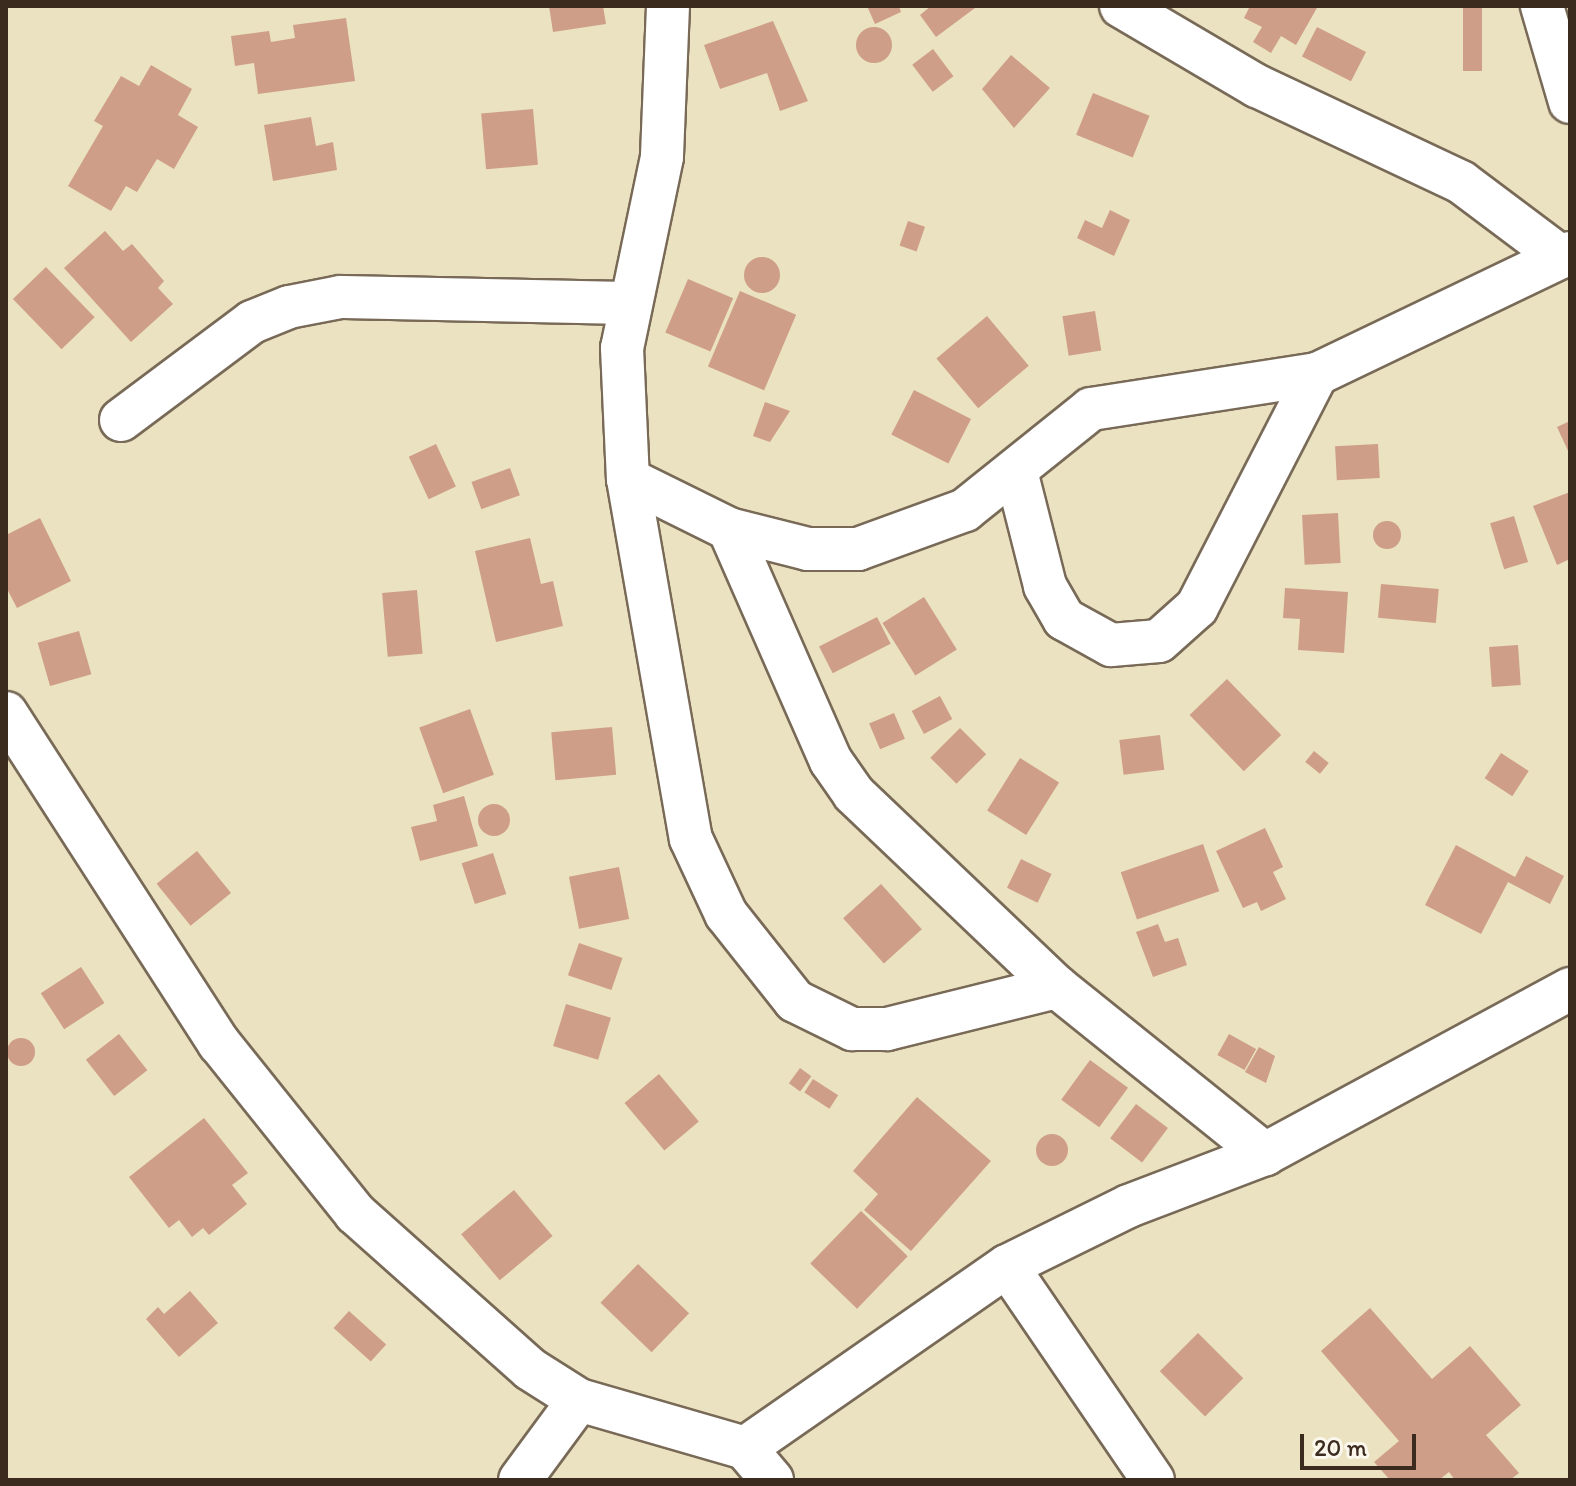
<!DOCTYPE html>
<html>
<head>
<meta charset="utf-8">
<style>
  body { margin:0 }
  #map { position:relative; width:1576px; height:1486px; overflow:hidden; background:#eae2c0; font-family:Itim,sans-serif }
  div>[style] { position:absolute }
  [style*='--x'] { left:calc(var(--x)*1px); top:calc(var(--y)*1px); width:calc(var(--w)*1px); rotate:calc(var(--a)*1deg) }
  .building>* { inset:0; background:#cf9e88; transform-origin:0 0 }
  .round { border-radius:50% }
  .roads { filter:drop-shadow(2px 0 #786a57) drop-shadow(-2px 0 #786a57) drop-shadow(0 2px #786a57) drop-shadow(0 -2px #786a57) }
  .minor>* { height:42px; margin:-21px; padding:0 21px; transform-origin:21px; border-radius:21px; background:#fff }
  span { translate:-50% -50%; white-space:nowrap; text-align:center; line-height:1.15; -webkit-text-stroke:7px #fbf7ec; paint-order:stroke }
  .frame { position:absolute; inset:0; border:8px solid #3b2a1e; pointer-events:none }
  .scale { position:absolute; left:1300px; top:1434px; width:116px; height:36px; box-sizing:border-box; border:4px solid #3b2a1e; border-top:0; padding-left:10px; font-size:24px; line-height:28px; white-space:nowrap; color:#3b2a1e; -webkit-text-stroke:6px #fbf7ec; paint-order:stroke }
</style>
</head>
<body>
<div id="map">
  <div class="building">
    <i style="clip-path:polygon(549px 6px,603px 6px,606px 24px,553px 32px)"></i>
    <i style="clip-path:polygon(867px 6px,899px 6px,901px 12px,875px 24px)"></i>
    <i style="clip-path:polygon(931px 6px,974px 6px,975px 8px,936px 37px,920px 15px)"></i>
    <i style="clip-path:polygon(1250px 6px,1318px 6px,1296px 45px,1281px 36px,1271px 53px,1253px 42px,1262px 27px,1244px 18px)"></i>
    <i style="left:1463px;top:6px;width:19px;height:65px"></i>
    <i style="clip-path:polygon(346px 18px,355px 81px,258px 94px,254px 63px,235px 66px,231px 36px,269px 31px,271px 42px,295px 38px,293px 25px)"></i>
    <i style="clip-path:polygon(773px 21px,808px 101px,780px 111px,767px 73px,720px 89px,704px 45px)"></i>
    <i class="round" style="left:856px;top:27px;width:36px;height:36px"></i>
    <i style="left:1317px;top:27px;width:55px;height:33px;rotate:27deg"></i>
    <i style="left:933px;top:49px;width:34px;height:26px;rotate:53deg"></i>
    <i style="clip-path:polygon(1011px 55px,1050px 88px,1014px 128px,982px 89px)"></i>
    <i style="clip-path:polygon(151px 65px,192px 89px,178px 115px,198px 127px,174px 169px,157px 159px,137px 192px,126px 186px,111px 211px,68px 186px,103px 126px,94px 121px,121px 76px,139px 86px)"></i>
    <i style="left:1093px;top:93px;width:61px;height:45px;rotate:22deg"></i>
    <i style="left:533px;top:109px;width:56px;height:52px;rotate:85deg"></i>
    <i style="clip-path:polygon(311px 117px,316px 146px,333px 142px,337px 170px,273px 181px,264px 125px)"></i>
    <i style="clip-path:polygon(1110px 210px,1130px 220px,1114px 256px,1077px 238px,1085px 220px,1102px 228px)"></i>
    <i style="left:908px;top:221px;width:18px;height:26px;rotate:19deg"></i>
    <i style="clip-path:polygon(105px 231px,123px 251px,132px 244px,164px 281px,158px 288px,173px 304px,131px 342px,64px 268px)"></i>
    <i class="round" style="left:744px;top:257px;width:36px;height:36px"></i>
    <i style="left:46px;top:267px;width:70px;height:46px;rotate:46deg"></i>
    <i style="left:688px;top:279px;width:49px;height:58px;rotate:23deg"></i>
    <i style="left:740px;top:291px;width:61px;height:82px;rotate:23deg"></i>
    <i style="left:1095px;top:311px;width:40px;height:33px;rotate:81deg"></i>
    <i style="left:987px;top:316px;width:65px;height:66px;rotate:50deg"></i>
    <i style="left:914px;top:390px;width:64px;height:50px;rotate:27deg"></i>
    <i style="clip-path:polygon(765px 402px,790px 411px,770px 442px,753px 436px)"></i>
    <i style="clip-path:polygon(1570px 421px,1570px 455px,1557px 427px)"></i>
    <i style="left:436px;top:444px;width:47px;height:30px;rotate:65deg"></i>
    <i style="left:1378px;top:444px;width:34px;height:43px;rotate:87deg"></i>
    <i style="left:510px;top:468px;width:29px;height:41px;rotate:70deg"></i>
    <i style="clip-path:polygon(1570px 492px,1570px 559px,1557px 565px,1533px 506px)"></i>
    <i style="left:1338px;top:513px;width:50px;height:36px;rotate:87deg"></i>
    <i style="left:1514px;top:516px;width:48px;height:25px;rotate:73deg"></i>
    <i style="clip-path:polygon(40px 518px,71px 581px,17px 608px,6px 587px,6px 535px)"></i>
    <i class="round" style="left:1373px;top:521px;width:28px;height:28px"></i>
    <i style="clip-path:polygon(530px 538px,541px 584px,553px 581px,563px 626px,496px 642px,475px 551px)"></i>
    <i style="left:1381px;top:584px;width:58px;height:34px;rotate:5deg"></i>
    <i style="clip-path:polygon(1285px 588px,1348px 592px,1344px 653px,1298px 650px,1300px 619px,1283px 618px)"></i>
    <i style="left:417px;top:590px;width:64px;height:35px;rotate:85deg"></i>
    <i style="left:924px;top:597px;width:62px;height:49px;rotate:58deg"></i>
    <i style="left:877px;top:617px;width:30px;height:65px;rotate:63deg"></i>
    <i style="left:79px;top:631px;width:45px;height:43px;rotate:74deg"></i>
    <i style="left:1518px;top:645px;width:40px;height:29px;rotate:86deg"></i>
    <i style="left:1227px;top:679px;width:78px;height:52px;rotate:46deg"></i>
    <i style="left:940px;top:696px;width:26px;height:32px;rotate:62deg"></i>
    <i style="left:470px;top:709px;width:70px;height:54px;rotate:70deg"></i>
    <i style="left:894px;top:713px;width:28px;height:27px;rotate:67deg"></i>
    <i style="left:612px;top:727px;width:48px;height:61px;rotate:85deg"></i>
    <i style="left:960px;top:728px;width:37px;height:42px;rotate:45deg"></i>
    <i style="left:1160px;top:735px;width:35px;height:41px;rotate:83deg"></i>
    <i style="left:1314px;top:751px;width:19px;height:14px;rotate:39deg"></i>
    <i style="left:1501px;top:753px;width:33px;height:30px;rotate:33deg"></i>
    <i style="left:1020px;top:758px;width:46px;height:62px;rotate:32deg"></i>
    <i style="clip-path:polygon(464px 796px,478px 846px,420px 861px,411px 827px,437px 821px,433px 805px)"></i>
    <i class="round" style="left:478px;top:804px;width:32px;height:32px"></i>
    <i style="clip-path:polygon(1265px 828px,1283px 867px,1273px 872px,1286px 899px,1261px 911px,1257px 902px,1243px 908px,1216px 851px)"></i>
    <i style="left:1203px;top:844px;width:50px;height:87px;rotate:71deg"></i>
    <i style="clip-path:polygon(1456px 845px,1515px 877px,1526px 856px,1564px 876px,1550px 904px,1508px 882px,1481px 934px,1425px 905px)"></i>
    <i style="left:197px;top:851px;width:54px;height:52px;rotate:51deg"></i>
    <i style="left:493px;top:853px;width:43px;height:33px;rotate:72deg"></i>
    <i style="left:1021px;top:859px;width:34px;height:32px;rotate:26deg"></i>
    <i style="left:619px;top:867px;width:53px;height:51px;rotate:79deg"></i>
    <i style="left:881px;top:884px;width:61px;height:51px;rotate:48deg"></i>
    <i style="clip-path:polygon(1158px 924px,1165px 942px,1178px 938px,1187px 965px,1153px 977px,1136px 932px)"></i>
    <i style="left:579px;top:943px;width:46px;height:34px;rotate:19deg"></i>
    <i style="left:81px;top:967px;width:43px;height:48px;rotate:57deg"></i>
    <i style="left:566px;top:1004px;width:47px;height:44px;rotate:17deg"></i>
    <i style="left:119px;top:1034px;width:46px;height:42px;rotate:52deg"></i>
    <i style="left:1229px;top:1034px;width:31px;height:24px;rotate:29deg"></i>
    <i class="round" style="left:7px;top:1038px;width:28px;height:28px"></i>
    <i style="clip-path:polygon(1259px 1047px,1275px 1056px,1266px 1083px,1245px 1072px)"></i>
    <i style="left:1090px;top:1060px;width:47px;height:49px;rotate:36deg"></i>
    <i style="left:800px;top:1068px;width:14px;height:19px;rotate:36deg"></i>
    <i style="left:659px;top:1074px;width:62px;height:45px;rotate:50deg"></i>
    <i style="left:813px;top:1079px;width:30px;height:16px;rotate:33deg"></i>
    <i style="clip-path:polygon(917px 1097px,991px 1161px,911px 1251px,864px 1210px,878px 1194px,853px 1171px)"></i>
    <i style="left:1136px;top:1104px;width:40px;height:43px;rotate:37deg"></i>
    <i style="clip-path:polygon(204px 1118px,248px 1173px,232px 1185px,247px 1204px,209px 1235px,203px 1228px,192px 1237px,179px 1220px,169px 1228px,129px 1177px)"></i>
    <i class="round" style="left:1036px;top:1134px;width:32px;height:32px"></i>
    <i style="left:514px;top:1190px;width:60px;height:69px;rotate:50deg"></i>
    <i style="left:861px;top:1211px;width:65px;height:73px;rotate:44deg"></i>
    <i style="left:638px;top:1264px;width:71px;height:54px;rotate:44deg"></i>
    <i style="clip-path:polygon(190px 1291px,218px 1323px,179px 1357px,146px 1319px,158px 1307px,164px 1314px)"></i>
    <i style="clip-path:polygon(1370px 1308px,1432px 1379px,1470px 1346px,1521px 1405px,1486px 1435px,1519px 1473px,1510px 1480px,1455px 1480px,1449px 1472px,1439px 1480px,1390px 1480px,1374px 1462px,1399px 1441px,1321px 1351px)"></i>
    <i style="left:349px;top:1311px;width:50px;height:23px;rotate:42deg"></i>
    <i style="left:1198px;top:1333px;width:64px;height:54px;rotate:45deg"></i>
  </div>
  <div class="roads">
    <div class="minor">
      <i style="--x:668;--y:6;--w:151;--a:92.3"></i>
      <i style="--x:662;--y:157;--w:195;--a:101.8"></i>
      <i style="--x:622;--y:348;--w:131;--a:87.4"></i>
      <i style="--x:628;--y:479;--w:365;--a:80.1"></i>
      <i style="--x:691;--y:839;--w:83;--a:65"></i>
      <i style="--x:726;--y:914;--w:111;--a:51.6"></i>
      <i style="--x:795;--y:1001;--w:64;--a:26.2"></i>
      <i style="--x:852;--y:1029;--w:35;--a:0"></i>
      <i style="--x:887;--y:1029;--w:175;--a:-13.9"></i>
      <i style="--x:1057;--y:987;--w:267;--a:38.8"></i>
      <i style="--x:1121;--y:6;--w:158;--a:30.5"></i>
      <i style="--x:1257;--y:86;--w:225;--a:25.2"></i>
      <i style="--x:1461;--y:182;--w:125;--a:36.9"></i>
      <i style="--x:1561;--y:257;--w:10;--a:-24"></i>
      <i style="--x:1542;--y:6;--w:100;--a:73.7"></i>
      <i style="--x:121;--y:420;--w:164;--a:-36.8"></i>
      <i style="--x:252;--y:322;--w:40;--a:-22"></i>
      <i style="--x:289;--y:307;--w:53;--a:-10.9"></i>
      <i style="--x:341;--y:297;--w:288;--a:1.2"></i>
      <i style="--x:1016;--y:471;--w:119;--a:75.8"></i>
      <i style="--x:1045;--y:586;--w:38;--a:60"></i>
      <i style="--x:1064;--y:619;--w:54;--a:29"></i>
      <i style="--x:1111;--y:645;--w:48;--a:-4.8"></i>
      <i style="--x:1159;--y:641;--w:51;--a:-41.8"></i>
      <i style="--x:1197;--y:607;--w:262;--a:-62.8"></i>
      <i style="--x:628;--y:479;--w:113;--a:26.3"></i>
      <i style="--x:729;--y:529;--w:81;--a:14.2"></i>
      <i style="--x:808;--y:549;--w:50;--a:0"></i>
      <i style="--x:858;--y:549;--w:114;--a:-20"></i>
      <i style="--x:965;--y:510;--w:161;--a:-38.7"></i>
      <i style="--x:1091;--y:409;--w:229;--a:-8.8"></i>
      <i style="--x:1317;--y:374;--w:271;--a:-25.6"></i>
      <i style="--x:729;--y:529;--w:253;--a:66.3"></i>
      <i style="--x:831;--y:761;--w:40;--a:55.1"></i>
      <i style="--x:854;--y:794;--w:280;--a:43.6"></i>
      <i style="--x:6;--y:713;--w:393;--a:57.2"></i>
      <i style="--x:219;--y:1043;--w:218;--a:51.3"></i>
      <i style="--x:355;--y:1213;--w:234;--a:41.7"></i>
      <i style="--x:530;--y:1369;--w:58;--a:32.3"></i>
      <i style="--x:579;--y:1400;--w:173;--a:16.1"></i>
      <i style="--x:745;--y:1448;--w:42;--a:49.8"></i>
      <i style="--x:1007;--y:1266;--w:259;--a:55.7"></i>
      <i style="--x:745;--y:1448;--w:319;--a:-34.8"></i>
      <i style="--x:1007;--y:1266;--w:136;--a:-26.2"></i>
      <i style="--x:1129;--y:1206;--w:146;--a:-20.9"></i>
      <i style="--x:1265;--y:1154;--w:347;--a:-28.4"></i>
      <i style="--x:520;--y:1480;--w:99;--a:-53.6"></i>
    </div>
  </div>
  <div class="frame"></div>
  <div class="scale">20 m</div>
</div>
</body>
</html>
